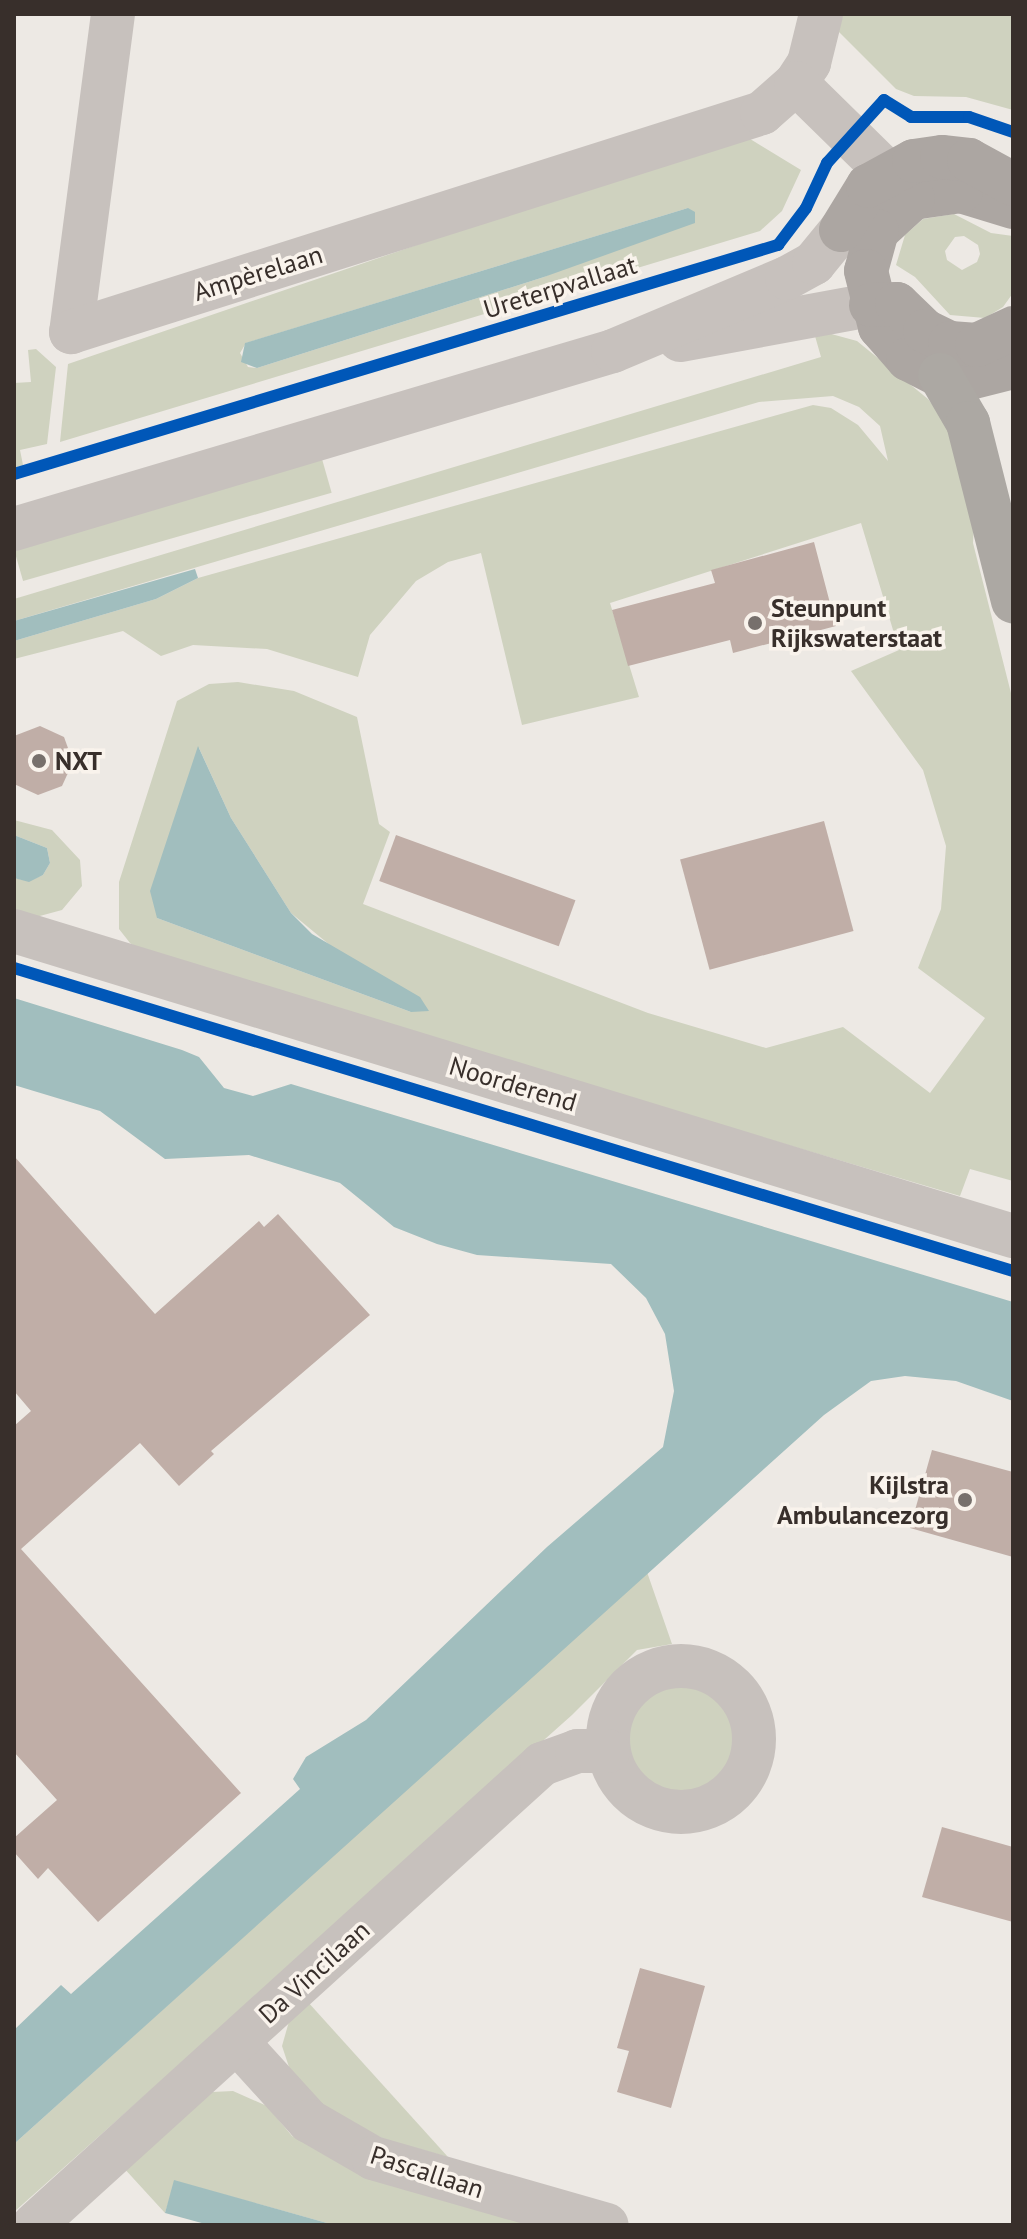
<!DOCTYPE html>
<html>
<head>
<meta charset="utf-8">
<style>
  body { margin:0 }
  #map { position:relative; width:1027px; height:2239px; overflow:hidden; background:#ede9e4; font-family:"PT Sans",sans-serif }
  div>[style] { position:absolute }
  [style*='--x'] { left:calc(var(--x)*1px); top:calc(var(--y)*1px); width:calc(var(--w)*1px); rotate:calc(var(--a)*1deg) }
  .green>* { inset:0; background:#cfd2bf; transform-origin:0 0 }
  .round { border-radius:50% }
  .water>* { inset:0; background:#a1bebe }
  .building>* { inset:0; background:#c0aea7; transform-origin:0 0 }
  .minor>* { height:44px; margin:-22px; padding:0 22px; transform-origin:22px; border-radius:22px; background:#c7c1bd }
  .minor>.ring { margin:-22px; padding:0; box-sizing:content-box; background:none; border:44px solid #c7c1bd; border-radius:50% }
  .major>* { height:44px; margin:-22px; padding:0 22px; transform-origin:22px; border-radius:22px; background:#aca6a2 }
  .highway>* { height:44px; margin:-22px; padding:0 22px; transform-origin:22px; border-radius:22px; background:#aca8a3 }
  .cycleway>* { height:12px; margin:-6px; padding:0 6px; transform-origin:6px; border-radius:6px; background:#0057b8 }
  .dots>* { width:22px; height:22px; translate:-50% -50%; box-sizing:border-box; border:4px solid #f9f3ec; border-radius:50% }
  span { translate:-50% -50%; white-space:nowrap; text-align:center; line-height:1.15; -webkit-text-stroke:7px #f9f3ec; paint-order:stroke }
  .street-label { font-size:26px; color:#382f2b }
  .poi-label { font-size:26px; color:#382f2b; font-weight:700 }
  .left { translate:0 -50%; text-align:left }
  .right { translate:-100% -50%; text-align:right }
  .frame { position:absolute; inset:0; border:16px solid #382f2b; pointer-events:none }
</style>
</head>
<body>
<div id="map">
  <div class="green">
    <i style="clip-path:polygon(839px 14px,1013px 14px,1013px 110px,966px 97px,914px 96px,896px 89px,837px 30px)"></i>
    <i style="clip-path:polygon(evenodd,742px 134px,801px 170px,782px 211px,760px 231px,60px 442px,68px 364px,742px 134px,688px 208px,544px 277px,257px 368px,248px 367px,240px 353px,246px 343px,688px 208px)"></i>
    <i style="clip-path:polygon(evenodd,954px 214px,991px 233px,1013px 236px,1013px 293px,1003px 307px,985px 318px,950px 315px,915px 277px,896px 265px,905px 235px,923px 219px,954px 214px,964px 236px,978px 245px,980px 254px,977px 262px,962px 270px,947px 260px,945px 251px,955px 237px,964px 236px)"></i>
    <i style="clip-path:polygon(evenodd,813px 329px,857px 341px,928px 399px,943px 418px,975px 503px,973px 543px,1013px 701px,1013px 1181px,970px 1169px,960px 1196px,148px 955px,130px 943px,119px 929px,119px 882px,177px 701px,209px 684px,238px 682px,294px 691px,357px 717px,379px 824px,390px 832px,363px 904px,648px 1013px,766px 1048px,843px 1027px,930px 1093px,985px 1018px,918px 968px,941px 909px,946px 846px,923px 770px,851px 671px,899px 650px,861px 523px,610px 603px,639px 697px,522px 725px,481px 553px,448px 562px,416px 581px,370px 635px,358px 677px,267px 649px,193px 645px,161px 656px,123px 631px,14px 659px,14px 641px,156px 599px,198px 578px,813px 405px,831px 408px,858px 425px,888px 461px,880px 426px,859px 407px,833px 396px,759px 402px,14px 621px,14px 599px,821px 357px,813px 329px,199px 748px,231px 818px,291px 913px,411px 1012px,157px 918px,199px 748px)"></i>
    <i style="clip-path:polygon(36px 349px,56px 367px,47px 444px,20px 450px,23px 465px,14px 468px,14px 383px,31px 382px,28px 350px)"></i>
    <i style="left:322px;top:459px;width:35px;height:321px;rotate:74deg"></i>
    <i style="clip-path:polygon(14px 820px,52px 830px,80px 860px,82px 886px,62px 910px,36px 917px,14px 914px,14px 878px,29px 881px,43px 875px,50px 863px,47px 848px,14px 835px)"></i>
    <i style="clip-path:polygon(647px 1572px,672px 1644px,637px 1650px,572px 1715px,14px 2212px,14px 2144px)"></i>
    <i class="round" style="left:626px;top:1684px;width:108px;height:108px"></i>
    <i style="clip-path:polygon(307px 2001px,448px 2157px,387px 2140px,327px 2114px,291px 2073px,282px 2046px,290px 2018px)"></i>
    <i style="clip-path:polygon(233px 2091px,267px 2106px,292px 2136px,352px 2168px,547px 2225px,334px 2225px,175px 2181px,165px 2213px,122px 2166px,212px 2092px)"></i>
  </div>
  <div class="water">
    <i style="clip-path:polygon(688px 208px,695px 212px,695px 223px,544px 277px,257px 368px,241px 362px,245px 343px)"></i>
    <i style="clip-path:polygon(195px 569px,198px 578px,156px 599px,14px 641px,14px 621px)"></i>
    <i style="clip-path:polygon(198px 746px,231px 818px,291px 913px,312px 934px,420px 997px,429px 1011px,411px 1012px,157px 918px,150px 891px)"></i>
    <i style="clip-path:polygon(14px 835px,47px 848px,50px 863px,43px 875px,29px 882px,14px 878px)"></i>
    <i style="clip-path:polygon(14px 998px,182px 1050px,199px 1057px,224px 1088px,253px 1096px,291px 1084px,1013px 1302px,1013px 1401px,956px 1381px,905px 1376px,871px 1381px,824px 1415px,14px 2144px,14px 2030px,61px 1985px,71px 1994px,300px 1789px,293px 1779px,306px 1757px,366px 1720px,547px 1547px,663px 1447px,674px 1391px,665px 1334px,646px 1298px,611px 1264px,477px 1255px,437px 1244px,394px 1227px,340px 1183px,249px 1155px,165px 1159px,100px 1111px,14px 1085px)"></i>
    <i style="clip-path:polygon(174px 2180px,334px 2225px,209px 2225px,165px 2213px)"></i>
  </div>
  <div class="building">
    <i style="clip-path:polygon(814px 542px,836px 626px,733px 653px,730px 640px,628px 666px,612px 610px,715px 583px,711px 570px)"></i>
    <i style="clip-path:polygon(40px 726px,64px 737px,73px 762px,62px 786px,38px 795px,14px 784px,14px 736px)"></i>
    <i style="left:824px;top:821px;width:114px;height:149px;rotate:75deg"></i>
    <i style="left:396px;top:835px;width:191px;height:49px;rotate:20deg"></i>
    <i style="clip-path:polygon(14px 1156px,155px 1314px,259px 1221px,264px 1227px,278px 1214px,370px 1315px,211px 1451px,214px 1454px,179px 1486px,140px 1443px,21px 1549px,241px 1793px,98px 1922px,48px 1868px,38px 1879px,14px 1852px,14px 1838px,57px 1800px,14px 1752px,14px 1426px,31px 1411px,14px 1391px)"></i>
    <i style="clip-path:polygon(932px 1450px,1013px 1472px,1013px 1557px,910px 1528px)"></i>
    <i style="clip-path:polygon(942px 1827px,1013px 1847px,1013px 1922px,922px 1897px)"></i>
    <i style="clip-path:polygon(640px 1968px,705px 1986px,671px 2108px,617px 2092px,629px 2051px,617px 2048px)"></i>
  </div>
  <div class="minor">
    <i style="--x:113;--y:14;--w:321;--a:97.5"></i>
    <i style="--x:71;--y:332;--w:725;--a:-17.59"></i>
    <i style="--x:762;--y:113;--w:45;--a:-41.4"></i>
    <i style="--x:796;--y:83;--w:24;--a:-57"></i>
    <i style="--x:809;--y:63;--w:50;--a:-76.2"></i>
    <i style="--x:796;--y:83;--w:127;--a:44.4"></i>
    <i style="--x:680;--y:340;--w:194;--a:-10.4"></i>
    <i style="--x:14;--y:529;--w:625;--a:-16.55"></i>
    <i style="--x:613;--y:351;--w:189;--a:-22.8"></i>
    <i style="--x:787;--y:278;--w:31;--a:-29"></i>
    <i style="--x:814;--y:263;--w:43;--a:-50.7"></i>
    <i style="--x:14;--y:931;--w:1045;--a:16.98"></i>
    <i class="ring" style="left:608px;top:1666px;width:102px;height:102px"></i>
    <i style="--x:237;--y:2042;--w:107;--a:47.7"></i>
    <i style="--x:309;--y:2121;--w:74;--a:30"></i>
    <i style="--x:373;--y:2158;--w:243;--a:16"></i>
    <i style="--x:34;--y:2225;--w:686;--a:-42.22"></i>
    <i style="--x:542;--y:1764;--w:37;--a:-20"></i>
    <i style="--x:577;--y:1751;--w:31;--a:0"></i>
  </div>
  <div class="major">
    <i style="--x:1013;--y:207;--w:54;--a:-162.9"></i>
    <i style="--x:961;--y:191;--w:49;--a:171.7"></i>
    <i style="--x:913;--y:198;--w:49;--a:137.5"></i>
    <i style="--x:877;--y:231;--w:41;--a:105.4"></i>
    <i style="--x:866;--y:271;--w:58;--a:76"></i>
    <i style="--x:880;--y:327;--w:43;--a:48.8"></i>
    <i style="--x:908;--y:359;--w:36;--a:27"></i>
    <i style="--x:940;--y:375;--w:26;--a:9"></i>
    <i style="--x:966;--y:379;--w:49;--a:-14.3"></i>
    <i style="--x:841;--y:230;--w:52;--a:-58.5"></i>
    <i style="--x:868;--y:186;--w:52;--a:-28.5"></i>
    <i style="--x:914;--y:161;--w:28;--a:-8"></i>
    <i style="--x:942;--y:157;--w:27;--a:6"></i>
    <i style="--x:969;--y:160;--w:50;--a:28.6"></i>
    <i style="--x:871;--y:305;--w:26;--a:-2"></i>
    <i style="--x:897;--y:304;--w:39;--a:44"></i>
    <i style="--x:925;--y:331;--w:28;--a:26"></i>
    <i style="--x:950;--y:343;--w:27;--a:4"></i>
    <i style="--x:977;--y:345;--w:40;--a:-25"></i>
  </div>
  <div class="highway">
    <i style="--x:940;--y:375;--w:56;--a:59.7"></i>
    <i style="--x:968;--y:423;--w:184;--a:75.8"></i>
  </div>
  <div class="cycleway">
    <i style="--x:14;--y:474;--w:798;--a:-16.69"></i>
    <i style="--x:778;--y:245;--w:46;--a:-52.9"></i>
    <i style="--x:806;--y:208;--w:50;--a:-65"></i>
    <i style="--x:827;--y:163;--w:85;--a:-47.9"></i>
    <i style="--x:884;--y:100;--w:32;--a:32"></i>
    <i style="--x:911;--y:117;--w:58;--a:0"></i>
    <i style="--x:969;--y:117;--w:46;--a:18.8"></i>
    <i style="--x:14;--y:968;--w:1044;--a:16.87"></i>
  </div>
  <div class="dots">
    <i style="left:755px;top:623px;background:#77706c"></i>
    <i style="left:39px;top:761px;background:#77706c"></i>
    <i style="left:965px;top:1500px;background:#77706c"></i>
  </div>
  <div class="street-label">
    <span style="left:258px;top:273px;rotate:-17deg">Ampèrelaan</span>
    <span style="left:560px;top:287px;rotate:-17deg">Ureterpvallaat</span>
    <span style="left:513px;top:1084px;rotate:17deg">Noorderend</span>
    <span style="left:314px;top:1972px;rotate:-42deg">Da Vincilaan</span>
    <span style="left:427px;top:2172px;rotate:18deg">Pascallaan</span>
  </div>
  <div class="poi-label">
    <span class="left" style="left:771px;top:623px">Steunpunt<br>Rijkswaterstaat</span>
    <span class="left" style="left:55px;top:761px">NXT</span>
    <span class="right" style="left:949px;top:1500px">Kijlstra<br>Ambulancezorg</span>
  </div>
  <div class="frame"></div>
</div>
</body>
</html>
